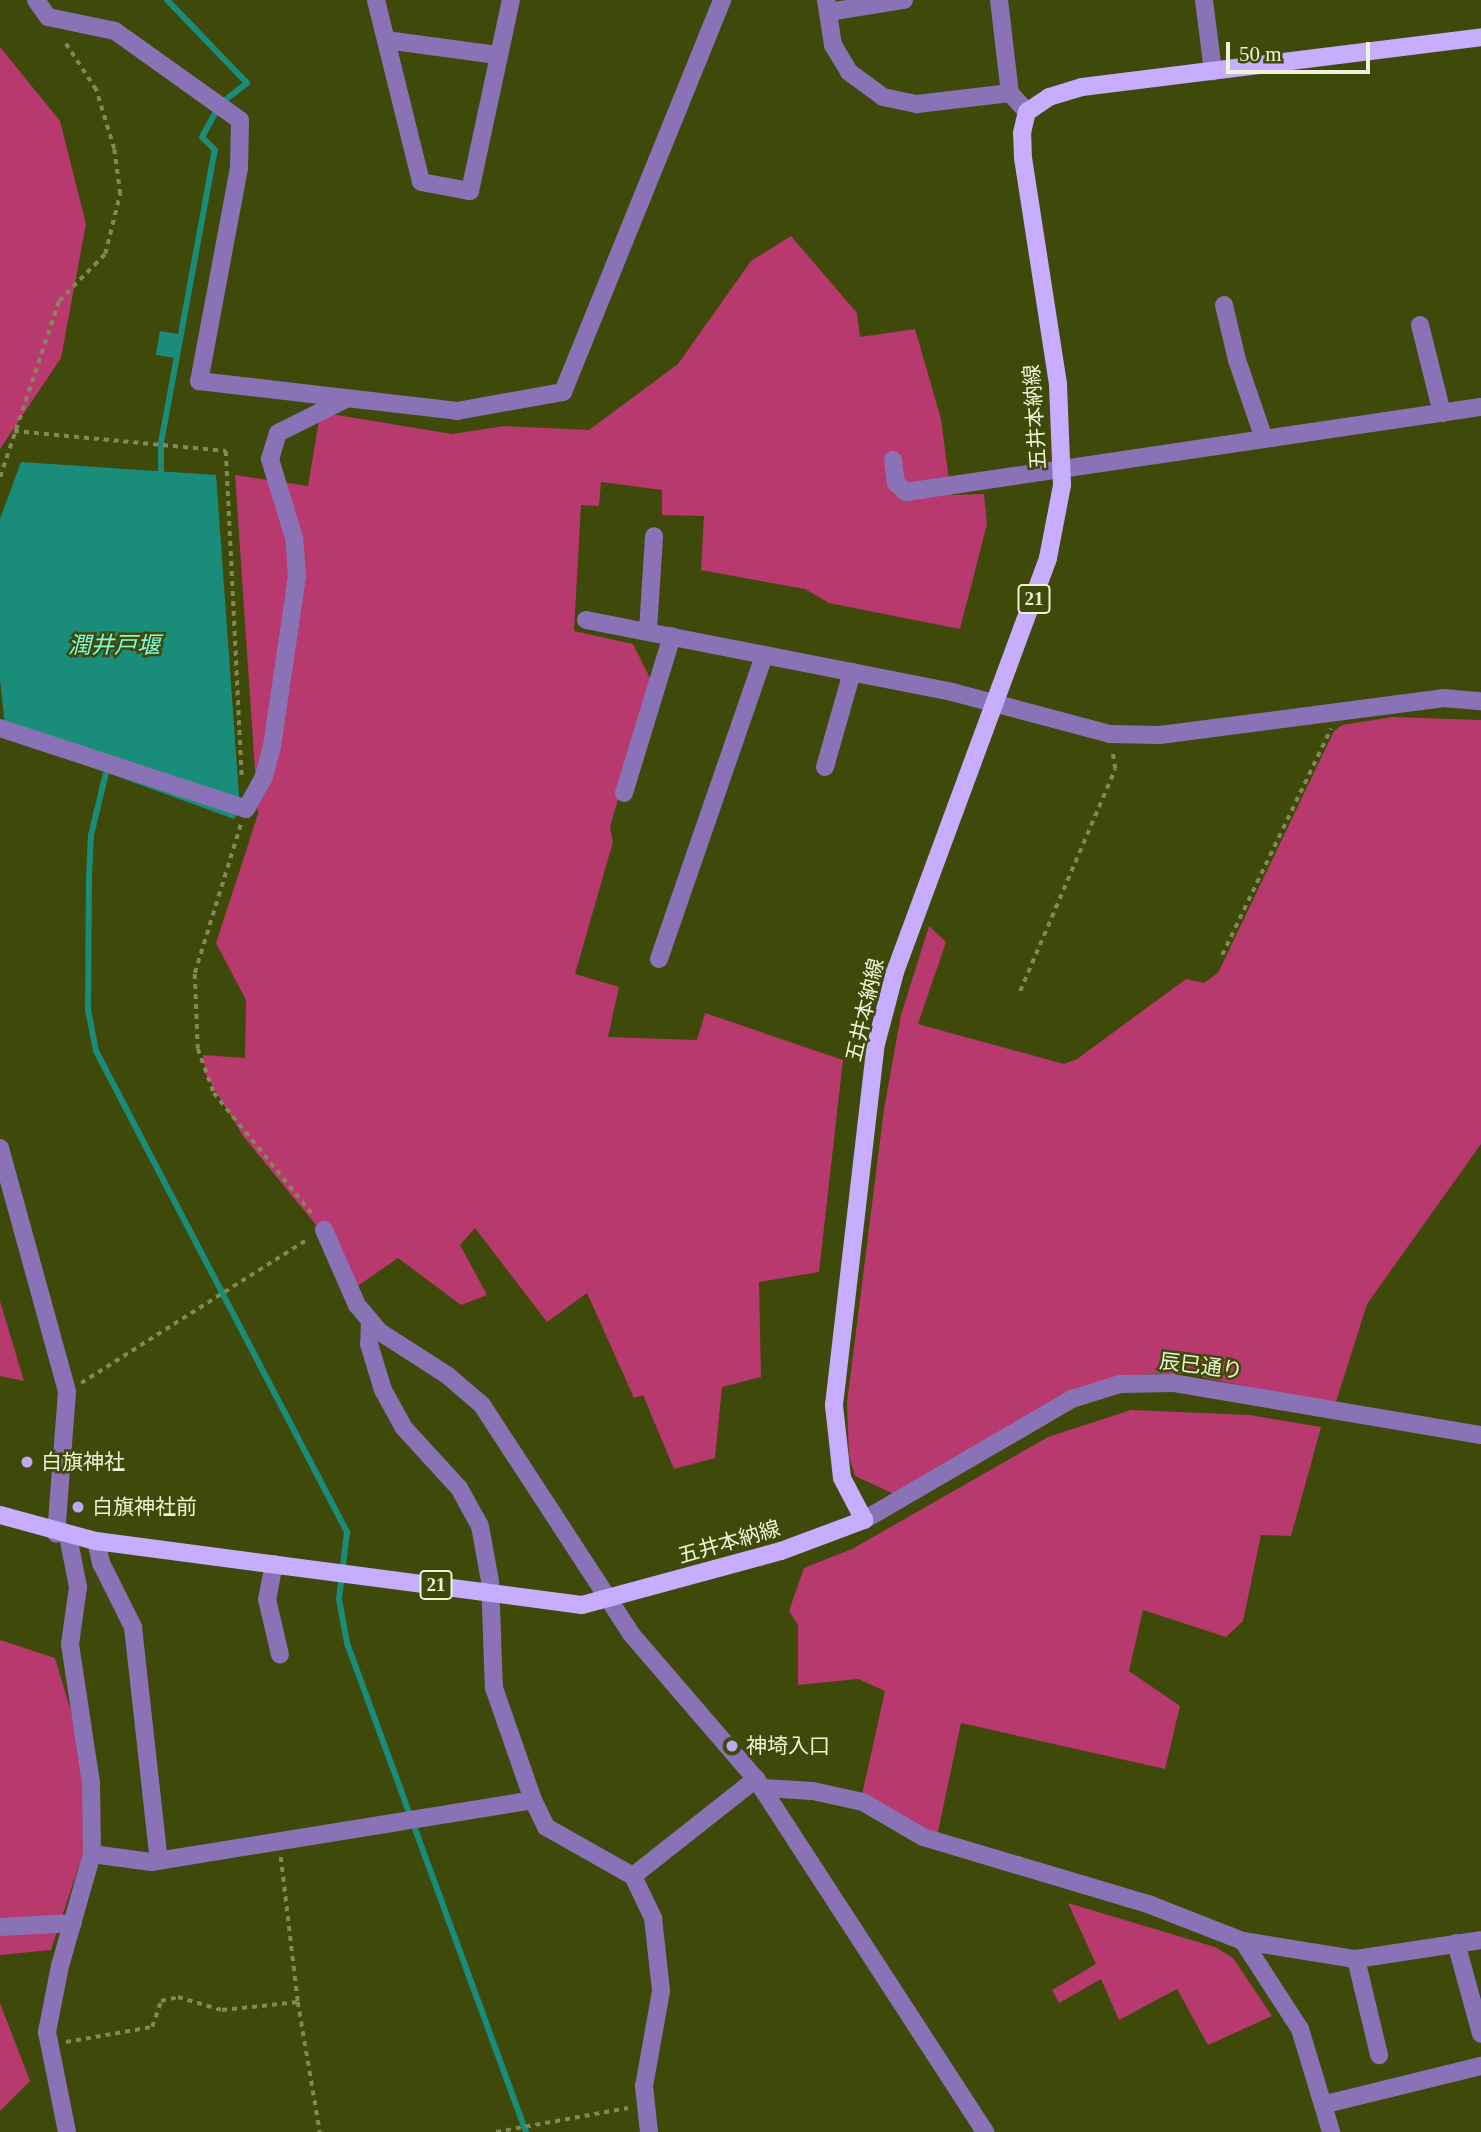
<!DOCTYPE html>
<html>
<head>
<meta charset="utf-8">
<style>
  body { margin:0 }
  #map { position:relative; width:1481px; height:2132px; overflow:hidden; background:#3f4909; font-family:"Times New Roman","Noto Sans JP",serif }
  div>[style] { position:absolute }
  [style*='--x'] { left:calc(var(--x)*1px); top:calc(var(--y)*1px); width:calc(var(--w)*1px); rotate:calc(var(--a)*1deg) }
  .forest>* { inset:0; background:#b7396e }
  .water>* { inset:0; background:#198d7a; transform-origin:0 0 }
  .stream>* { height:6px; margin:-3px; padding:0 3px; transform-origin:3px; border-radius:3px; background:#198d7a }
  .path>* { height:3.5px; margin-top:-1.75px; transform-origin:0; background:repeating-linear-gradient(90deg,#818a56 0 5px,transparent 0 10px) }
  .minor>* { height:18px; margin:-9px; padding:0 9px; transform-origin:9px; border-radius:9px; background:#8973b6 }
  .major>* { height:18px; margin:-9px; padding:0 9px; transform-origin:9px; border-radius:9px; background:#c7adfe }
  .dots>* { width:19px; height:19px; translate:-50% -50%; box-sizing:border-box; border:4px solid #3f4909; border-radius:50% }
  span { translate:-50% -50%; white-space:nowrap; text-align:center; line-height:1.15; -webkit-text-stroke:5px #3f4909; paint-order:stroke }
  .shield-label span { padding:2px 5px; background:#3f4909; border:2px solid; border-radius:5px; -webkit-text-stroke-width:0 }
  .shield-label { font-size:19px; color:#ecf4d5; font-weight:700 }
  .street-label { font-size:21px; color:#ecf4d5 }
  .poi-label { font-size:21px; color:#ecf4d5 }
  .left { translate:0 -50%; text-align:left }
  .water-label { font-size:23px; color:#7efbe2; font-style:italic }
  .scale { position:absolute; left:1226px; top:42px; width:144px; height:32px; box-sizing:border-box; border:4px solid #ecf4d5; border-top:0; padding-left:9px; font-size:21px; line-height:24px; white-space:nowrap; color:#ecf4d5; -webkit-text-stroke:5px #3f4909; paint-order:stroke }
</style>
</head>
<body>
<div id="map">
  <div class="forest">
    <i style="clip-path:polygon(0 47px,60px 121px,86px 224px,61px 358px,0 449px)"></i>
    <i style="clip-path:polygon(791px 236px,857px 313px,860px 337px,915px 329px,941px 419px,951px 495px,984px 494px,987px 524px,960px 629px,829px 603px,805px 589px,701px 570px,704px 516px,662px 515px,662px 490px,601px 482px,599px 506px,581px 505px,574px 631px,633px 644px,652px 682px,610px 827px,613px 842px,575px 974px,619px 987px,608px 1037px,697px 1040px,705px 1013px,843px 1060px,819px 1272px,759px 1282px,761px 1377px,722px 1387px,715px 1458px,674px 1469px,643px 1395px,634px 1398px,587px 1293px,547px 1322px,475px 1228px,460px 1245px,487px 1295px,461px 1305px,398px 1258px,349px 1292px,326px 1237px,243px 1136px,206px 1075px,203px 1055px,245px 1058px,246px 1000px,216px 943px,258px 814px,235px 475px,308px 486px,319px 420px,325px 413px,452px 434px,504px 426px,589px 430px,678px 364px,751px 261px)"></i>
    <i style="clip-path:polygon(1393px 717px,1481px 720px,1481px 1144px,1367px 1304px,1335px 1405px,1187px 1374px,1150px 1374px,1087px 1386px,896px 1495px,855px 1476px,849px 1456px,847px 1403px,884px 1109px,901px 1015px,929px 926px,946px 942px,918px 1024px,1064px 1064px,1077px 1059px,1186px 979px,1204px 983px,1218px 973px,1334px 731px,1342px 725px)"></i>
    <i style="clip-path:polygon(0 1301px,24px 1381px,0 1376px)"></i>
    <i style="clip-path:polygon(1131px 1410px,1250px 1415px,1321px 1427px,1291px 1536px,1261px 1535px,1243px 1621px,1226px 1637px,1143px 1610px,1129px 1671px,1180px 1706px,1165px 1769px,961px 1723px,935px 1846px,859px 1808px,885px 1691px,858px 1679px,798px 1685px,798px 1625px,789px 1611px,804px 1568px,852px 1549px,1048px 1437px)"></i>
    <i style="clip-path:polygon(0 1640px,55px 1658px,99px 1805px,51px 1950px,0 1955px)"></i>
    <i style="clip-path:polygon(1068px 1903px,1215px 1947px,1233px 1958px,1272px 2016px,1208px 2045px,1177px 1989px,1119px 2020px,1101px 1979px,1059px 2003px,1052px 1990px,1096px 1964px)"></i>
    <i style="clip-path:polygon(0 2003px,30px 2081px,0 2111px)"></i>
  </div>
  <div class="water">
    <i style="left:160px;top:331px;width:23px;height:24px;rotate:10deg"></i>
    <i style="clip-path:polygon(21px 462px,216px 475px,240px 809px,234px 819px,6px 736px,0 680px,0 519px)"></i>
  </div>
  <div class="stream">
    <i style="--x:161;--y:471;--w:28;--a:-90"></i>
    <i style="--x:161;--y:443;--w:298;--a:-79.6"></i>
    <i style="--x:215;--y:150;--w:18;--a:-135"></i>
    <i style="--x:202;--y:137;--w:38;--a:-61"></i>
    <i style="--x:220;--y:104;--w:34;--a:-38"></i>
    <i style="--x:247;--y:83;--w:115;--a:-133.9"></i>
    <i style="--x:106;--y:773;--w:64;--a:103.6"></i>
    <i style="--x:91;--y:835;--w:41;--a:92.8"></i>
    <i style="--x:89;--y:876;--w:133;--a:90.4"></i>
    <i style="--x:88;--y:1009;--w:43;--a:79.2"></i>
    <i style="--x:96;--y:1051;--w:543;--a:62.44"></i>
    <i style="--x:347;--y:1532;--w:67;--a:96.8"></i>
    <i style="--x:339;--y:1599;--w:45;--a:79.7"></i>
    <i style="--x:347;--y:1643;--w:521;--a:69.89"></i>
  </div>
  <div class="path">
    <i style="--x:14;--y:431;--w:213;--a:5.4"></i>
    <i style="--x:226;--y:451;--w:326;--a:87.2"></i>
    <i style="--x:0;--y:477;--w:186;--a:-71.5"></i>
    <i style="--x:59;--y:301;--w:66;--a:-45.6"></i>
    <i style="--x:105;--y:254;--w:62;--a:-76"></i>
    <i style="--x:120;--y:194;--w:45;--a:-97.6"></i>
    <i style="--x:114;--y:149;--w:62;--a:-107"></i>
    <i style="--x:96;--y:90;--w:60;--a:-123.4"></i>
    <i style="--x:241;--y:825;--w:156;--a:107.2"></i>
    <i style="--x:195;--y:974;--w:75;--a:87.7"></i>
    <i style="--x:198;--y:1049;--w:47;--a:70"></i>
    <i style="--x:214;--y:1093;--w:159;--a:50.9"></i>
    <i style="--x:1222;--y:955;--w:251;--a:-64.3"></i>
    <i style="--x:1020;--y:991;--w:241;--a:-66.8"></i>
    <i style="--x:1115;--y:769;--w:19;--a:-99"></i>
    <i style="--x:81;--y:1383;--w:269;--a:-32.4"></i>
    <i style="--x:281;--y:1857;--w:146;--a:83.3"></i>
    <i style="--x:298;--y:2002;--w:132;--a:80.4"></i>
    <i style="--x:66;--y:2042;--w:87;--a:-9.9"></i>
    <i style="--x:152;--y:2027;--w:28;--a:-71"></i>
    <i style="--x:161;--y:2001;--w:17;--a:-13"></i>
    <i style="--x:178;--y:1997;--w:46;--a:16.5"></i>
    <i style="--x:222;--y:2010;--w:76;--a:-6"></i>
    <i style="--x:496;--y:2132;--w:134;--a:-10.3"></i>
  </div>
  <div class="minor">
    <i style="--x:36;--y:0;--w:21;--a:55"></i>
    <i style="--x:48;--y:17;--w:68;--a:11.8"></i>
    <i style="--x:115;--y:31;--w:153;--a:35.5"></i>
    <i style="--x:240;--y:120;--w:48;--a:91.2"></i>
    <i style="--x:239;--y:168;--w:217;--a:100.6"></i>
    <i style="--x:199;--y:381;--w:260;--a:6.6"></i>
    <i style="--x:457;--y:411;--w:108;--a:-10.2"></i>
    <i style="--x:563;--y:392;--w:423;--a:-67.9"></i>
    <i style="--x:376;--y:0;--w:187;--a:76.1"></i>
    <i style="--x:421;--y:182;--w:50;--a:10.4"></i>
    <i style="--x:470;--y:191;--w:195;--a:-77.9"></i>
    <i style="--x:826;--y:0;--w:46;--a:81.2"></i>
    <i style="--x:833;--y:45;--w:31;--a:59"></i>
    <i style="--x:849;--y:72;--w:42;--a:36.3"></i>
    <i style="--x:883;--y:97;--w:35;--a:12"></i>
    <i style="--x:917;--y:104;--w:94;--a:-6.7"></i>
    <i style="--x:1010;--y:93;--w:25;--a:48"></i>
    <i style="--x:999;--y:0;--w:94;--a:83.3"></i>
    <i style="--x:1204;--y:0;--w:72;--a:82.8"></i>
    <i style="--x:828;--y:12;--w:77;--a:-9"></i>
    <i style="--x:386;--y:40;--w:112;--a:7.7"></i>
    <i style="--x:1224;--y:305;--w:57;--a:76.7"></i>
    <i style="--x:1237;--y:360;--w:83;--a:71.1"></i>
    <i style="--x:1420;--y:325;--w:91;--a:76"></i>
    <i style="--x:893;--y:460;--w:23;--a:83"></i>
    <i style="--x:896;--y:483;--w:13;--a:42"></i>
    <i style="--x:906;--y:492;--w:581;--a:-8.41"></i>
    <i style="--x:586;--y:620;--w:373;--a:11.1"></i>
    <i style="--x:952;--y:692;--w:163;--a:14.9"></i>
    <i style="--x:1110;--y:734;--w:50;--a:1.1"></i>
    <i style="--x:1160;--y:735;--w:285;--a:-7.4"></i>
    <i style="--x:1443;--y:698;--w:38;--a:5"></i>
    <i style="--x:648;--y:630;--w:94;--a:-86.3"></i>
    <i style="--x:0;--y:728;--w:259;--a:18.2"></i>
    <i style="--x:246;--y:809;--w:38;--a:-61"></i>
    <i style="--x:264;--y:776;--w:31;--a:-75"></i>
    <i style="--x:272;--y:746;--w:171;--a:-81.6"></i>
    <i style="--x:297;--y:577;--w:39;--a:-94"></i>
    <i style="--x:294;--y:538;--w:83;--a:-106.9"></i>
    <i style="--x:270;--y:459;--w:27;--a:-73"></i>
    <i style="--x:278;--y:433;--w:76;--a:-26.6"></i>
    <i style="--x:825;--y:767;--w:99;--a:-74.1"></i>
    <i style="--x:624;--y:793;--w:164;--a:-73"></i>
    <i style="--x:659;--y:959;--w:321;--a:-70.9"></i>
    <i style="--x:0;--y:1148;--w:253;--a:74.6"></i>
    <i style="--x:67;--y:1392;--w:142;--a:94.4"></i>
    <i style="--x:324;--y:1230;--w:82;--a:66.3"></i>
    <i style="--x:357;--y:1305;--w:35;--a:50"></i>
    <i style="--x:380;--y:1332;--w:80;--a:32.7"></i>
    <i style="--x:447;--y:1375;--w:46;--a:40.6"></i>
    <i style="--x:482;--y:1405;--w:275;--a:56.9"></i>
    <i style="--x:632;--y:1635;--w:190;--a:49.3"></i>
    <i style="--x:756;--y:1779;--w:421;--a:57"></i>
    <i style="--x:370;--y:1321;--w:23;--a:92"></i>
    <i style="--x:369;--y:1344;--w:48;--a:73.1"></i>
    <i style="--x:383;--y:1390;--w:43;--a:61.1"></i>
    <i style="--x:404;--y:1428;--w:81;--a:47.5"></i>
    <i style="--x:459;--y:1488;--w:43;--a:61.1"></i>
    <i style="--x:480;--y:1526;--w:56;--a:79.7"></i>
    <i style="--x:490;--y:1581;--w:107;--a:87.9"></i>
    <i style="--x:494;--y:1688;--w:119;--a:70.8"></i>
    <i style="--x:533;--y:1800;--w:30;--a:64"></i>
    <i style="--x:546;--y:1827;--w:100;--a:29.4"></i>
    <i style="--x:633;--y:1876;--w:47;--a:64.5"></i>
    <i style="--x:653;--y:1918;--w:73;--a:83.7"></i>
    <i style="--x:661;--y:1991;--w:97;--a:100.1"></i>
    <i style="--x:644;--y:2086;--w:46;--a:83.8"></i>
    <i style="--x:864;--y:1520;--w:241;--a:-30.2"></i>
    <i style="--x:1072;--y:1399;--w:50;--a:-17.4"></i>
    <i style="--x:1120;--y:1384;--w:53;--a:-1.1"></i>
    <i style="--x:1173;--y:1383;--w:312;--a:9.6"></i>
    <i style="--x:96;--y:1541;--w:23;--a:77"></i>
    <i style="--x:101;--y:1563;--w:72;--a:63.4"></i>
    <i style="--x:133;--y:1627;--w:235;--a:83.7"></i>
    <i style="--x:274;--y:1564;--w:36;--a:101"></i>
    <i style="--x:267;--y:1599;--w:57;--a:76.9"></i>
    <i style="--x:763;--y:1788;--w:50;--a:3.4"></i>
    <i style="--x:813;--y:1791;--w:51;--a:12.4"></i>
    <i style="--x:863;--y:1802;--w:69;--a:30.3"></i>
    <i style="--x:923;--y:1837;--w:235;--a:16.6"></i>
    <i style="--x:1148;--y:1904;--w:102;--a:21.3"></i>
    <i style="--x:1243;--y:1941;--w:114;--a:9.1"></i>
    <i style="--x:1356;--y:1959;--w:126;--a:-8.6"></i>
    <i style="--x:92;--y:1854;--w:60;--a:7.7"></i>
    <i style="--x:151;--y:1862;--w:387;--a:-9.2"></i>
    <i style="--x:633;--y:1876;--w:157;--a:-38.3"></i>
    <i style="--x:0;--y:1927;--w:73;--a:-3.1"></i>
    <i style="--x:1243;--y:1941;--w:105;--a:57.1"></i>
    <i style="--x:1300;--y:2029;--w:108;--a:73.2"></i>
    <i style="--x:1456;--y:1943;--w:94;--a:74.6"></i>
    <i style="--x:1356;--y:1959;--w:99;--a:76.5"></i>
    <i style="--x:1326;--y:2104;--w:160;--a:-13.8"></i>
    <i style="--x:67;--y:2132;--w:102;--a:-101.3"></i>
    <i style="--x:47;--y:2032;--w:67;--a:-78.9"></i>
    <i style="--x:60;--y:1966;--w:116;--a:-74.1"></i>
    <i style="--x:92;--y:1854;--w:71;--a:-90.8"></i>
    <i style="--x:91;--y:1783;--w:141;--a:-98.6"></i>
    <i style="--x:70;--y:1644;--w:58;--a:-82"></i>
    <i style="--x:78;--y:1587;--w:52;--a:-101.1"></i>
  </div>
  <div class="major">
    <i style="--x:0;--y:1515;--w:99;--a:15.2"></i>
    <i style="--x:96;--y:1541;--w:490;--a:7.5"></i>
    <i style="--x:582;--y:1605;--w:206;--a:-15.2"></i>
    <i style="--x:781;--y:1551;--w:89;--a:-20.5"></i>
    <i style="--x:864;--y:1520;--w:47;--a:-117.6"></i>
    <i style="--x:842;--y:1478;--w:73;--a:-96.3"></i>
    <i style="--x:834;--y:1405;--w:363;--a:-83.4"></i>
    <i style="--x:876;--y:1044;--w:74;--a:-75.2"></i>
    <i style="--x:895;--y:972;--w:441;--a:-69.7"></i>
    <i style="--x:1048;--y:558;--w:74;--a:-79.1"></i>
    <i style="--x:1062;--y:485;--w:101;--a:-92.3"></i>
    <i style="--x:1058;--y:384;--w:229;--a:-98.8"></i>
    <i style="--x:1023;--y:158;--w:25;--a:-92"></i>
    <i style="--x:1022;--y:133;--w:22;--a:-77"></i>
    <i style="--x:1027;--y:112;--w:27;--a:-34"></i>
    <i style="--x:1049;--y:97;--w:34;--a:-17"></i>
    <i style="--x:1082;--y:87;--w:402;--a:-7.1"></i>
  </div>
  <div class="dots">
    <i style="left:27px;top:1462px;background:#c0a8f3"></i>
    <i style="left:78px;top:1507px;background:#c0a8f3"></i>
    <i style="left:732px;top:1746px;background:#c0a8f3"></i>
  </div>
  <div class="shield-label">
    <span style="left:1034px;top:599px">21</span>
    <span style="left:436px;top:1585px">21</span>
  </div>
  <div class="street-label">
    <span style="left:1035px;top:417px;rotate:-94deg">五井本納線</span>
    <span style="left:865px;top:1010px;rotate:-77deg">五井本納線</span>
    <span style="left:1201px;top:1366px;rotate:7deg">辰巳通り</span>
    <span style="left:729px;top:1542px;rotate:-16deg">五井本納線</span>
  </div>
  <div class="poi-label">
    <span class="left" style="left:41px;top:1462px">白旗神社</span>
    <span class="left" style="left:92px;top:1507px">白旗神社前</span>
    <span class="left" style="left:746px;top:1746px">神埼入口</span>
  </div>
  <div class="water-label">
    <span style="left:114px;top:646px">潤井戸堰</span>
  </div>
  <div class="scale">50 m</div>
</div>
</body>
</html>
